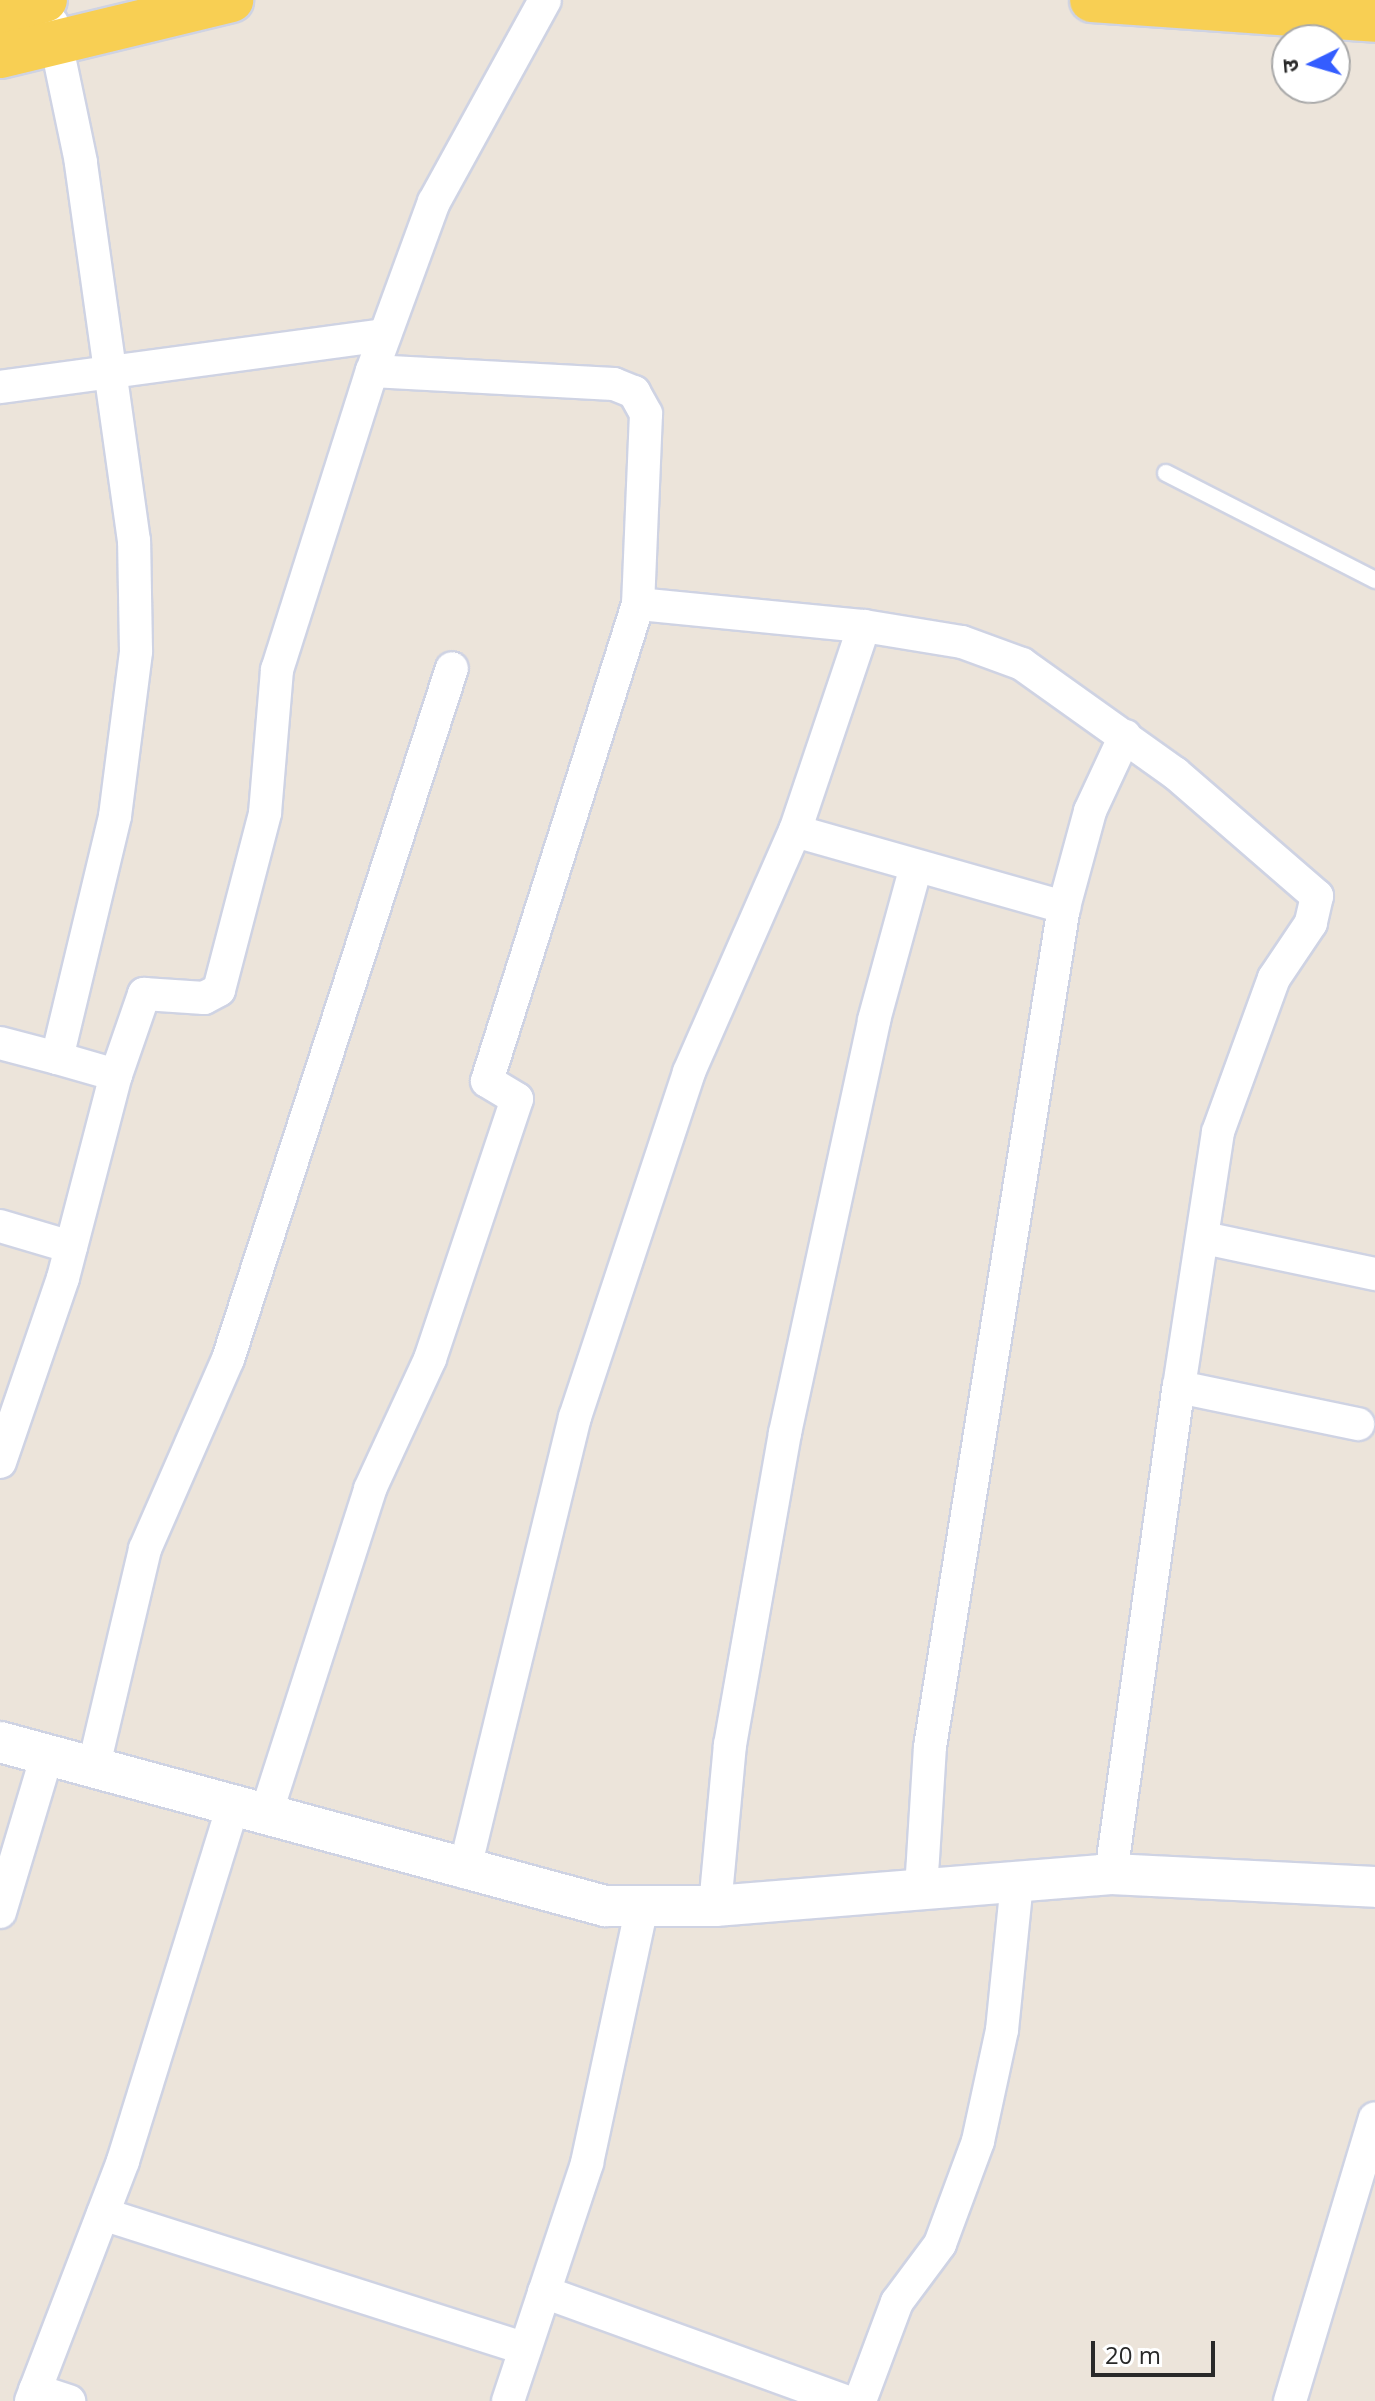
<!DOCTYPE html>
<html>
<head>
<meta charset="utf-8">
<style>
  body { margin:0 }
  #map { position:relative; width:1375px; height:2401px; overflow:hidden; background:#ece4da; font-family:"Open Sans","Noto Sans Devanagari",sans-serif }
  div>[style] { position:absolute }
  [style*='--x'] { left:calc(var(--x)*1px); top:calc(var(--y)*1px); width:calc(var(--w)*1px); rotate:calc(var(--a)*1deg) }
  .roads { filter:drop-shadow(2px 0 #cfd3e3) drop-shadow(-2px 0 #cfd3e3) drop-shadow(0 2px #cfd3e3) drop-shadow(0 -2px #cfd3e3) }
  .service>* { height:16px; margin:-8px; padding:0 8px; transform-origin:8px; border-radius:8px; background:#fff }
  .minor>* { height:32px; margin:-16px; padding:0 16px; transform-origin:16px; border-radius:16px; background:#fff }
  .tertiary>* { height:40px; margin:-20px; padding:0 20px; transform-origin:20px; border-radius:20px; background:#fff }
  .primary>* { height:44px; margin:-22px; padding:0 22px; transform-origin:22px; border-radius:22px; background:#f8cf53 }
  span { translate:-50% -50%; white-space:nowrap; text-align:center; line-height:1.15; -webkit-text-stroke:8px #fff; paint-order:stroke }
  .north { position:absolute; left:1271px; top:24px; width:80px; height:80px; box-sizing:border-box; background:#fff; border:2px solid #a9a9a9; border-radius:50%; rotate:265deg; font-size:22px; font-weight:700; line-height:32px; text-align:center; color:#292929 }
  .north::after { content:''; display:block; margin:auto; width:28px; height:36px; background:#345dff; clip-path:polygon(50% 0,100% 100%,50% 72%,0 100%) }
  .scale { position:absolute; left:1091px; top:2341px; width:124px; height:36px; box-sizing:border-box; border:4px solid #292929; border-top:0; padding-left:10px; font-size:24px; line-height:28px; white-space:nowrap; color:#292929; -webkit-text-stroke:6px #fff; paint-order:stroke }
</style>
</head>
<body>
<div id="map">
  <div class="roads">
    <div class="service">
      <i style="--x:1166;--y:473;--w:235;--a:27.1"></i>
    </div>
    <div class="minor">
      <i style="--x:372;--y:371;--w:242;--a:3.1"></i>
      <i style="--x:614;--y:384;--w:22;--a:22"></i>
      <i style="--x:634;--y:392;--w:25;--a:61"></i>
      <i style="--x:646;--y:414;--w:190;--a:92.4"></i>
      <i style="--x:638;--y:604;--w:227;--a:5.6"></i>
      <i style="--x:864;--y:626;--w:216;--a:108.6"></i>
      <i style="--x:795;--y:831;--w:280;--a:15.8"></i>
      <i style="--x:0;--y:387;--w:388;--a:-7.7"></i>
      <i style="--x:864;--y:626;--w:99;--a:9.3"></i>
      <i style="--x:962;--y:642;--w:64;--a:20.1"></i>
      <i style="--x:1022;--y:664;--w:188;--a:35.5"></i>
      <i style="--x:1175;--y:773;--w:188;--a:40.9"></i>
      <i style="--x:1317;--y:896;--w:28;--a:103"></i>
      <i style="--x:1311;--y:923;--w:66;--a:123.9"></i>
      <i style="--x:1274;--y:978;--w:164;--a:110"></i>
      <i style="--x:1218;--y:1132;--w:258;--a:98.7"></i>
      <i style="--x:1179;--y:1387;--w:183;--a:11.7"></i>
      <i style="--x:0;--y:1043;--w:59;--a:14.7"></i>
      <i style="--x:116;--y:1075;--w:86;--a:-70.9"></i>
      <i style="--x:144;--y:994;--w:60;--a:3.8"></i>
      <i style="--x:204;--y:998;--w:17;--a:-28"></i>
      <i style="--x:219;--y:990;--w:183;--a:-75.4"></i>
      <i style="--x:265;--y:813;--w:144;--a:-85.2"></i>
      <i style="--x:277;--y:670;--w:314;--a:-72.4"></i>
      <i style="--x:372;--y:371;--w:180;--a:-69.9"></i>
      <i style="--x:434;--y:202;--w:230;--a:-61.2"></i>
      <i style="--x:0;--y:1226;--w:74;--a:16.5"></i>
      <i style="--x:1204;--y:1238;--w:175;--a:11.9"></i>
      <i style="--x:0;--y:1462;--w:194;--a:-71.1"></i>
      <i style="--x:63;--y:1278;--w:210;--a:-75.4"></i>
      <i style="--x:116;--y:1075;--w:61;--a:-163.9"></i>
      <i style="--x:57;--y:1058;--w:249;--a:-76.5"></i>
      <i style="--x:115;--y:816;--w:166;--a:-82.7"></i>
      <i style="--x:136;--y:651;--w:110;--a:-91"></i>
      <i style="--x:134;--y:541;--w:383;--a:-98"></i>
      <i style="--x:81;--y:162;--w:142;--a:-101.8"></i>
      <i style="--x:94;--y:1765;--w:222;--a:-76.7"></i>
      <i style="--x:145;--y:1549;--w:207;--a:-66.4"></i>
      <i style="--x:228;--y:1359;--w:726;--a:-72.04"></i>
      <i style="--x:265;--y:1817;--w:344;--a:-72.2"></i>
      <i style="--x:370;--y:1489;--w:143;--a:-65.2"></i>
      <i style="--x:430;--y:1359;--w:274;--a:-71.5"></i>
      <i style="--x:517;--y:1099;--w:35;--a:-149"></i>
      <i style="--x:487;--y:1081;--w:500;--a:-72.43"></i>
      <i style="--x:464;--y:1872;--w:468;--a:-76.3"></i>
      <i style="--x:575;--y:1417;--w:363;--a:-71.7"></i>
      <i style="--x:689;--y:1072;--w:263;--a:-66.3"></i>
      <i style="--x:1111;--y:1874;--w:492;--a:-82.1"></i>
      <i style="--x:921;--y:1890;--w:143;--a:-86.4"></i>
      <i style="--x:930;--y:1747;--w:851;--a:-80.94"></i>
      <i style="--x:1064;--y:907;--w:99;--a:-74.8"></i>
      <i style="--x:1090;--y:811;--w:83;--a:-65"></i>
      <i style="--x:715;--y:1906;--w:162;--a:-84.7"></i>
      <i style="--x:730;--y:1745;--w:317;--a:-80"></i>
      <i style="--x:785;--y:1433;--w:422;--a:-77.8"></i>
      <i style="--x:874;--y:1020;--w:156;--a:-74.7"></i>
      <i style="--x:0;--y:1912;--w:167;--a:-73.3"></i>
      <i style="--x:103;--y:2214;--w:443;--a:17.7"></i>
      <i style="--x:544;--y:2292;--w:320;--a:19.9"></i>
      <i style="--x:35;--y:2390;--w:36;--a:18"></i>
      <i style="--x:31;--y:2401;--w:257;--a:-69"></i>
      <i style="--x:123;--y:2161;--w:373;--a:-72.8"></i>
      <i style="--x:508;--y:2401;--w:251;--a:-71.6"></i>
      <i style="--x:587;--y:2163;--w:262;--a:-77.9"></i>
      <i style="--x:860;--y:2401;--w:106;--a:-69.5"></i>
      <i style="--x:897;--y:2302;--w:72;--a:-53.4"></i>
      <i style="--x:940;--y:2244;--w:110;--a:-69.7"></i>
      <i style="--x:978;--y:2141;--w:114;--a:-77.8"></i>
      <i style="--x:1002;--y:2030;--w:149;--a:-84.2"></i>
      <i style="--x:1290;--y:2401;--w:295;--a:-73.3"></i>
    </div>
    <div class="tertiary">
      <i style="--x:0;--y:1742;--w:627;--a:15.17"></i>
      <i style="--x:605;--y:1906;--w:110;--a:0"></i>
      <i style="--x:715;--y:1906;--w:397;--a:-4.6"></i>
      <i style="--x:1111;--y:1874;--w:264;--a:2.8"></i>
    </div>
    <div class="primary">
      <i style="--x:1092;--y:0;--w:284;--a:4"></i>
      <i style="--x:0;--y:14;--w:47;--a:-17.3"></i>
      <i style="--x:0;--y:56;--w:238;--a:-13.6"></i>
    </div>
  </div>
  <div class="north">उ</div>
  <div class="scale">20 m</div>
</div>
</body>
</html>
